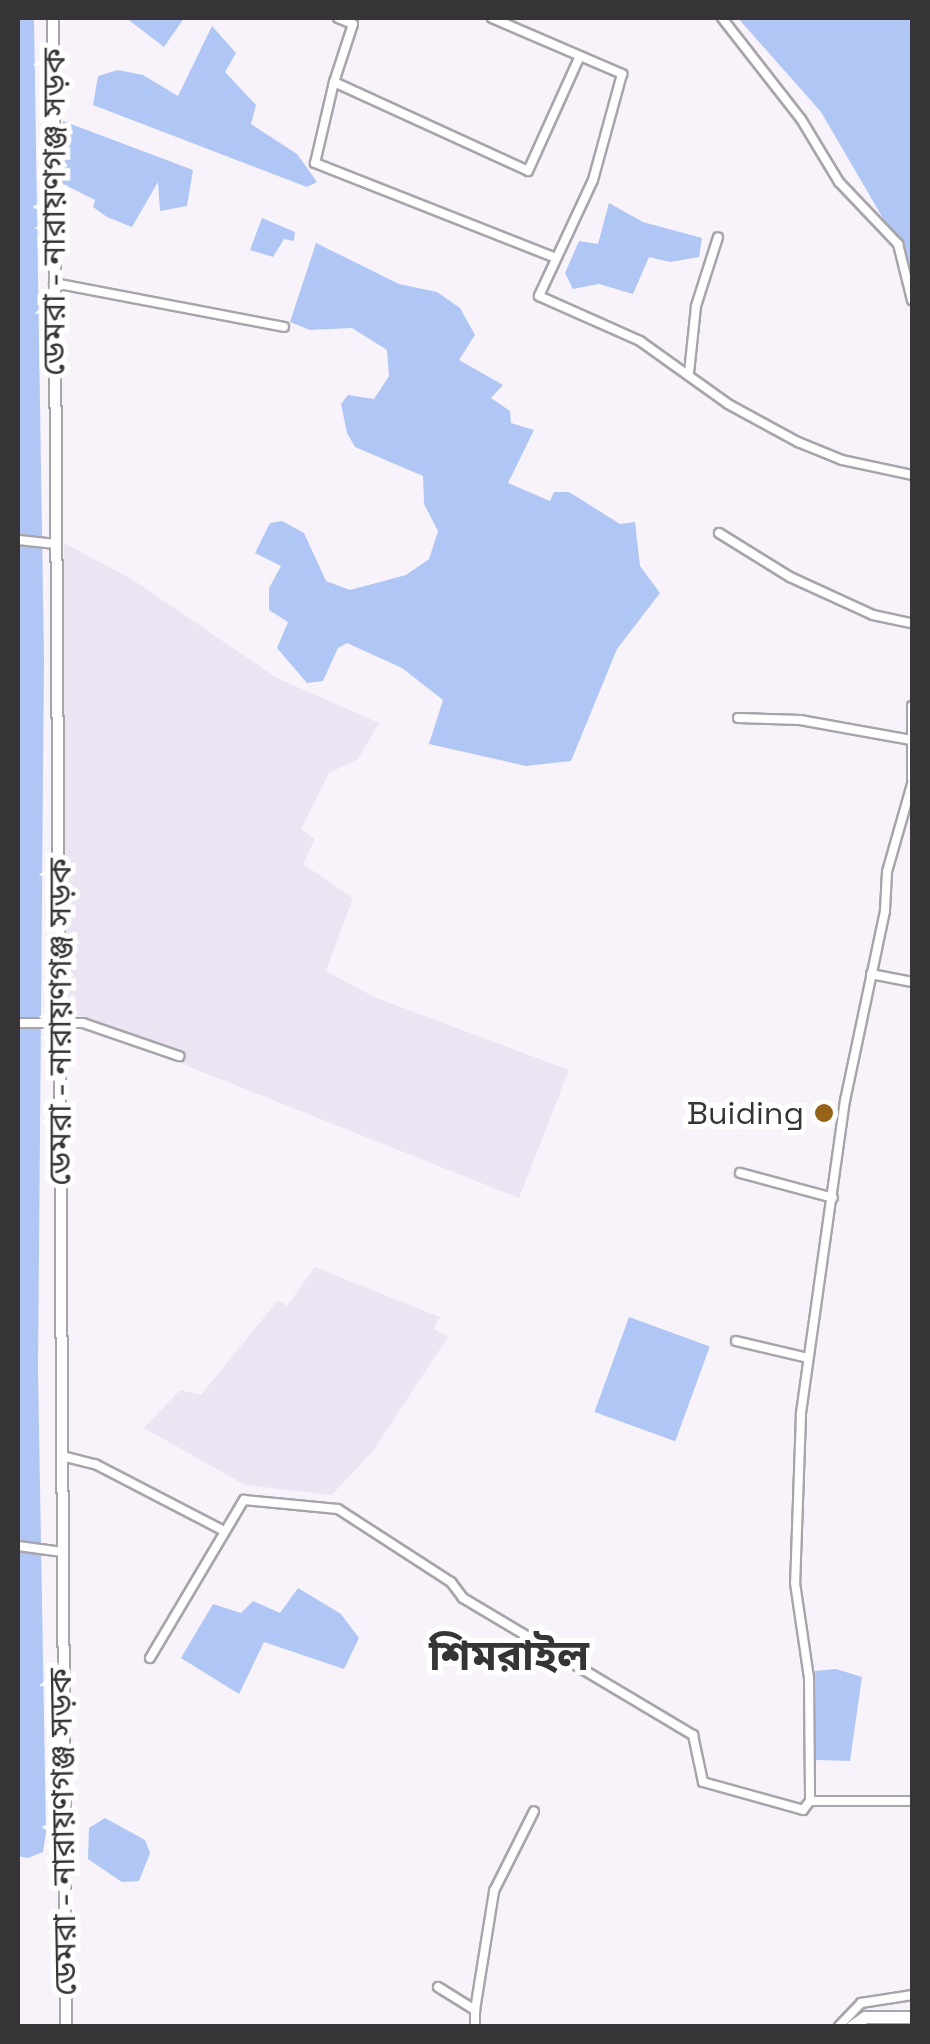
<!DOCTYPE html>
<html>
<head>
<meta charset="utf-8">
<style>
  body { margin:0 }
  #map { position:relative; width:930px; height:2044px; overflow:hidden; background:#f8f3fb; font-family:"Space Grotesk","Noto Sans Bengali",sans-serif }
  div>[style] { position:absolute }
  [style*='--x'] { left:calc(var(--x)*1px); top:calc(var(--y)*1px); width:calc(var(--w)*1px); rotate:calc(var(--a)*1deg) }
  .built>* { inset:0; background:#ece4f2 }
  .water>* { inset:0; background:#b0c6f5; transform-origin:0 0 }
  .roads { filter:drop-shadow(2px 0 #a8a4ab) drop-shadow(-2px 0 #a8a4ab) drop-shadow(0 2px #a8a4ab) drop-shadow(0 -2px #a8a4ab) }
  .minor>* { height:8px; margin:-4px; padding:0 4px; transform-origin:4px; border-radius:4px; background:#fff }
  .major>* { height:10px; margin:-5px; padding:0 5px; transform-origin:5px; border-radius:5px; background:#fff }
  .highway>* { height:11px; margin:-5.5px; padding:0 5.5px; transform-origin:5.5px; border-radius:5.5px; background:#fff }
  .dots>* { width:28px; height:28px; translate:-50% -50%; box-sizing:border-box; border:5px solid #fff; border-radius:50% }
  span { translate:-50% -50%; white-space:nowrap; text-align:center; line-height:1.15; -webkit-text-stroke:10px #fff; paint-order:stroke }
  .street-label { font-size:32px; color:#363437 }
  .poi-label { font-size:32px; color:#363437 }
  .right { translate:-100% -50%; text-align:right }
  .district-label { font-size:42px; color:#363437; font-weight:700 }
  .frame { position:absolute; inset:0; border:20px solid #363437; pointer-events:none }
</style>
</head>
<body>
<div id="map">
  <div class="built">
    <i style="clip-path:polygon(64px 543px,133px 580px,277px 678px,379px 723px,358px 759px,329px 773px,301px 829px,315px 839px,303px 864px,353px 898px,326px 971px,374px 997px,569px 1070px,519px 1198px,62px 1016px)"></i>
    <i style="clip-path:polygon(315px 1267px,440px 1317px,434px 1329px,448px 1337px,372px 1452px,332px 1495px,245px 1485px,144px 1428px,180px 1390px,201px 1395px,278px 1300px,287px 1306px)"></i>
  </div>
  <div class="water">
    <i style="clip-path:polygon(18px 18px,34px 18px,44px 659px,38px 1370px,46px 1832px,43px 1852px,28px 1858px,18px 1856px)"></i>
    <i style="clip-path:polygon(126px 18px,184px 18px,164px 47px)"></i>
    <i style="clip-path:polygon(738px 18px,912px 18px,912px 268px,821px 112px)"></i>
    <i style="clip-path:polygon(212px 26px,236px 53px,225px 72px,256px 105px,251px 124px,297px 154px,317px 182px,307px 187px,93px 105px,98px 76px,118px 70px,143px 75px,178px 96px)"></i>
    <i style="clip-path:polygon(63px 121px,193px 170px,187px 206px,160px 211px,158px 182px,132px 227px,107px 217px,93px 207px,95px 200px,61px 183px)"></i>
    <i style="clip-path:polygon(609px 203px,643px 222px,702px 238px,699px 257px,670px 262px,649px 257px,633px 294px,599px 284px,573px 289px,565px 273px,579px 241px,598px 244px)"></i>
    <i style="clip-path:polygon(262px 218px,295px 232px,294px 241px,284px 239px,273px 257px,250px 250px)"></i>
    <i style="clip-path:polygon(316px 243px,399px 284px,437px 292px,460px 308px,475px 335px,459px 360px,503px 385px,491px 398px,510px 411px,511px 423px,534px 430px,508px 483px,550px 501px,554px 492px,569px 492px,620px 524px,635px 522px,640px 566px,660px 593px,617px 649px,571px 761px,526px 766px,429px 744px,443px 700px,402px 668px,347px 643px,338px 648px,323px 681px,307px 683px,277px 648px,288px 622px,269px 610px,269px 588px,281px 566px,255px 553px,270px 523px,282px 521px,304px 533px,326px 581px,350px 590px,406px 575px,429px 559px,438px 531px,424px 504px,423px 476px,355px 447px,347px 433px,341px 404px,348px 395px,374px 399px,389px 376px,387px 350px,352px 328px,310px 330px,290px 322px)"></i>
    <i style="left:629px;top:1317px;width:86px;height:101px;rotate:20deg"></i>
    <i style="clip-path:polygon(298px 1588px,341px 1614px,359px 1638px,344px 1669px,264px 1642px,239px 1694px,181px 1658px,213px 1604px,241px 1613px,253px 1601px,280px 1613px)"></i>
    <i style="clip-path:polygon(836px 1669px,862px 1677px,850px 1761px,816px 1760px,815px 1671px)"></i>
    <i style="clip-path:polygon(105px 1818px,145px 1840px,150px 1853px,139px 1881px,122px 1882px,88px 1859px,89px 1828px)"></i>
  </div>
  <div class="roads">
    <div class="minor">
      <i style="--x:338;--y:18;--w:16;--a:22"></i>
      <i style="--x:353;--y:24;--w:61;--a:108.1"></i>
      <i style="--x:334;--y:82;--w:213;--a:24.6"></i>
      <i style="--x:528;--y:171;--w:126;--a:-65.7"></i>
      <i style="--x:492;--y:18;--w:142;--a:23.3"></i>
      <i style="--x:622;--y:74;--w:110;--a:105.3"></i>
      <i style="--x:593;--y:180;--w:128;--a:115"></i>
      <i style="--x:539;--y:296;--w:111;--a:24"></i>
      <i style="--x:640;--y:341;--w:108;--a:35.6"></i>
      <i style="--x:728;--y:404;--w:80;--a:28.5"></i>
      <i style="--x:798;--y:442;--w:48;--a:22.2"></i>
      <i style="--x:842;--y:460;--w:72;--a:12.1"></i>
      <i style="--x:722;--y:18;--w:128;--a:52"></i>
      <i style="--x:801;--y:119;--w:74;--a:58.9"></i>
      <i style="--x:839;--y:182;--w:86;--a:46.4"></i>
      <i style="--x:898;--y:244;--w:58;--a:76"></i>
      <i style="--x:334;--y:82;--w:83;--a:103.2"></i>
      <i style="--x:315;--y:163;--w:257;--a:21.5"></i>
      <i style="--x:54;--y:283;--w:234;--a:10.8"></i>
      <i style="--x:689;--y:373;--w:67;--a:-84"></i>
      <i style="--x:696;--y:306;--w:72;--a:-72.3"></i>
      <i style="--x:719;--y:533;--w:84;--a:31.8"></i>
      <i style="--x:790;--y:577;--w:91;--a:24.6"></i>
      <i style="--x:873;--y:615;--w:40;--a:12"></i>
      <i style="--x:18;--y:540;--w:36;--a:6"></i>
      <i style="--x:912;--y:706;--w:73;--a:90"></i>
      <i style="--x:738;--y:718;--w:62;--a:1.8"></i>
      <i style="--x:800;--y:720;--w:113;--a:10.2"></i>
      <i style="--x:912;--y:784;--w:91;--a:105.9"></i>
      <i style="--x:887;--y:872;--w:39;--a:93"></i>
      <i style="--x:885;--y:911;--w:193;--a:101.9"></i>
      <i style="--x:845;--y:1100;--w:318;--a:98"></i>
      <i style="--x:801;--y:1415;--w:168;--a:92"></i>
      <i style="--x:795;--y:1583;--w:96;--a:81.6"></i>
      <i style="--x:809;--y:1678;--w:123;--a:89.5"></i>
      <i style="--x:810;--y:1801;--w:102;--a:0"></i>
      <i style="--x:871;--y:974;--w:42;--a:11"></i>
      <i style="--x:18;--y:1023;--w:65;--a:0"></i>
      <i style="--x:83;--y:1023;--w:102;--a:19"></i>
      <i style="--x:740;--y:1173;--w:96;--a:15"></i>
      <i style="--x:736;--y:1341;--w:74;--a:13.3"></i>
      <i style="--x:66;--y:1457;--w:30;--a:14"></i>
      <i style="--x:95;--y:1464;--w:145;--a:27.4"></i>
      <i style="--x:18;--y:1546;--w:45;--a:7.6"></i>
      <i style="--x:150;--y:1658;--w:184;--a:-59.3"></i>
      <i style="--x:244;--y:1500;--w:94;--a:5.5"></i>
      <i style="--x:338;--y:1509;--w:135;--a:32.9"></i>
      <i style="--x:451;--y:1582;--w:20;--a:53"></i>
      <i style="--x:463;--y:1598;--w:268;--a:30.8"></i>
      <i style="--x:693;--y:1735;--w:48;--a:78"></i>
      <i style="--x:703;--y:1782;--w:104;--a:15.6"></i>
      <i style="--x:803;--y:1810;--w:11;--a:-52"></i>
      <i style="--x:438;--y:1987;--w:44;--a:31.9"></i>
      <i style="--x:475;--y:2010;--w:16;--a:90"></i>
      <i style="--x:475;--y:2010;--w:121;--a:-80.9"></i>
      <i style="--x:494;--y:1891;--w:89;--a:-63.4"></i>
      <i style="--x:839;--y:2026;--w:32;--a:-46"></i>
      <i style="--x:861;--y:2003;--w:52;--a:-8.9"></i>
    </div>
    <div class="major">
      <i style="--x:53;--y:18;--w:2008;--a:89.63"></i>
    </div>
    <div class="highway">
      <i style="--x:852;--y:2026;--w:16;--a:-35"></i>
      <i style="--x:865;--y:2017;--w:47;--a:0"></i>
    </div>
  </div>
  <div class="dots">
    <i style="left:824px;top:1113px;background:#966218"></i>
  </div>
  <div class="street-label">
    <span style="left:54px;top:212px;rotate:-90deg">ডেমরা - নারায়ণগঞ্জ সড়ক</span>
    <span style="left:60px;top:1022px;rotate:-90deg">ডেমরা - নারায়ণগঞ্জ সড়ক</span>
    <span style="left:63px;top:1832px;rotate:-91deg">ডেমরা - নারায়ণগঞ্জ সড়ক</span>
  </div>
  <div class="poi-label">
    <span class="right" style="left:804px;top:1113px">Buiding</span>
  </div>
  <div class="district-label">
    <span style="left:509px;top:1656px">শিমরাইল</span>
  </div>
  <div class="frame"></div>
</div>
</body>
</html>
